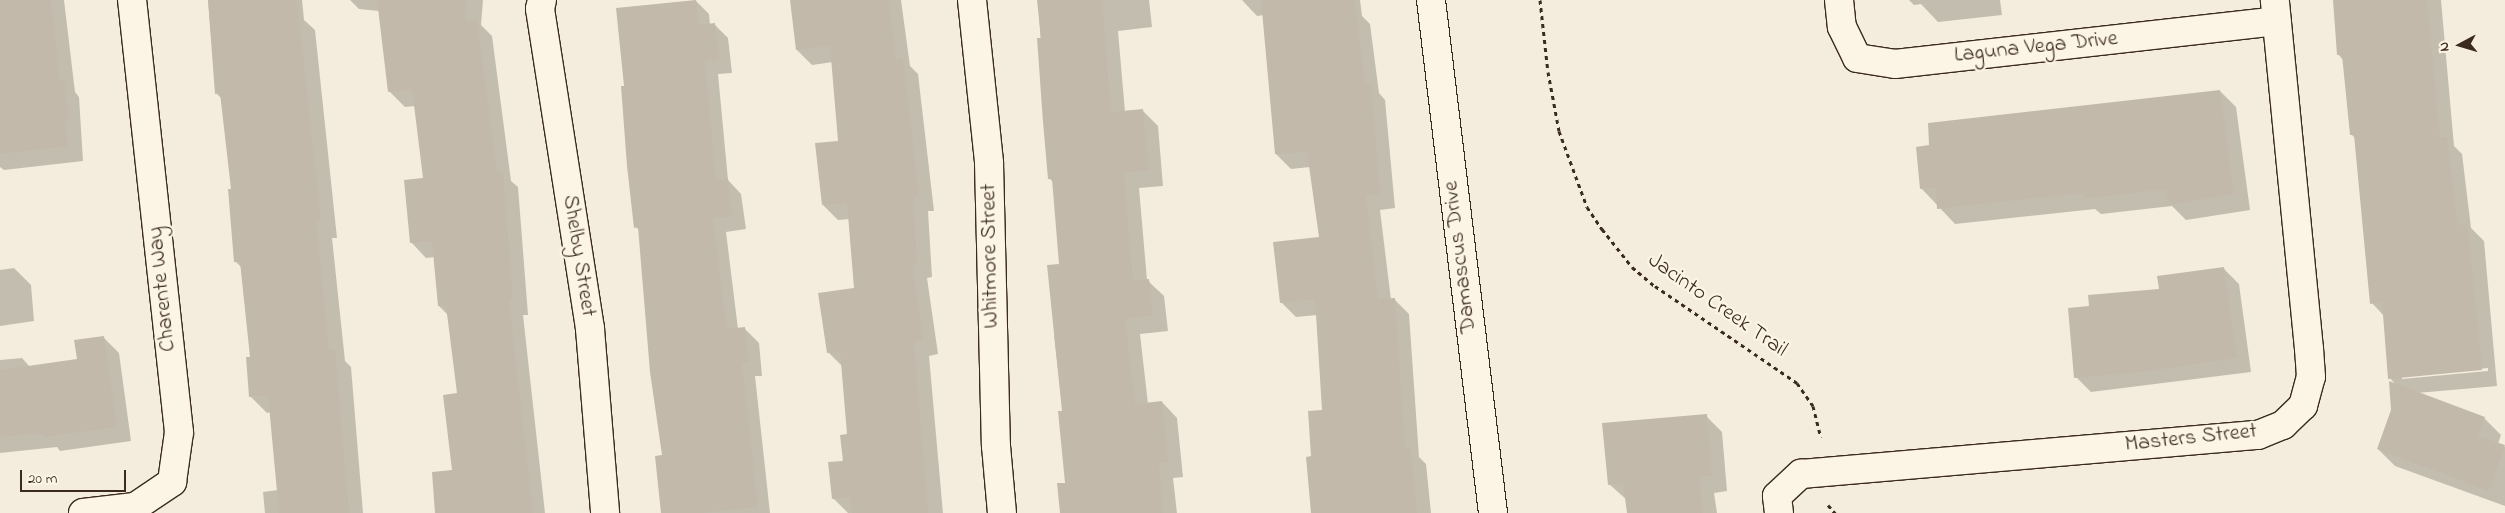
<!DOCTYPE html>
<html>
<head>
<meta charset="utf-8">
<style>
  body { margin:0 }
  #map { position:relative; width:2505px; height:513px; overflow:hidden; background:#f4eddd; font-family:"Indie Flower",sans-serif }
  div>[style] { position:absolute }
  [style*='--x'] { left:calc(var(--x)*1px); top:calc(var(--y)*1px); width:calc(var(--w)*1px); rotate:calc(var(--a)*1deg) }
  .shadow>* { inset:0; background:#0003 }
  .building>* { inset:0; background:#c3b9aa }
  .path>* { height:3px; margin-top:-1.5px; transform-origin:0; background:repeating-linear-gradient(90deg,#3b2a1e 0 4px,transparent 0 8px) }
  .roads { filter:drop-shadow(1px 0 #3b2a1e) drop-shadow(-1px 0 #3b2a1e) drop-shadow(0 1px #3b2a1e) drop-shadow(0 -1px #3b2a1e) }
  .minor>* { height:28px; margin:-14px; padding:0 14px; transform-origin:14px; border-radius:14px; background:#fcf5e5 }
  span { translate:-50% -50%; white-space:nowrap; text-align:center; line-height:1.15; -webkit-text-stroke:4.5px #fcf5e5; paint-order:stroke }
  .street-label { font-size:22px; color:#3b2a1e }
  .north { position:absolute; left:2435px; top:20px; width:50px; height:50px; -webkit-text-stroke:4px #fcf5e5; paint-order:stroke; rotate:264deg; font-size:14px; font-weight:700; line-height:20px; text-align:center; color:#3b2a1e }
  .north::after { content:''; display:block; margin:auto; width:18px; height:22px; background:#3b2a1e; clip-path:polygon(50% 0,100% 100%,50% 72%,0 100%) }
  .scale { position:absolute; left:20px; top:470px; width:106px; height:22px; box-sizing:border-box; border:2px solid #3b2a1e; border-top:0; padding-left:6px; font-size:15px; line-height:18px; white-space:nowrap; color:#3b2a1e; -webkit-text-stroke:4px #fcf5e5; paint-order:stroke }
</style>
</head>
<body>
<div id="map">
  <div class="shadow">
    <i style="clip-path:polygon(0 0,64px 0,75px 92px,79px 97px,83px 161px,4px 170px,0 167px)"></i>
    <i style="clip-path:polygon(208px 0,302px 0,304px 20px,315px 30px,337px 238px,332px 238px,345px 361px,351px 367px,363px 513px,265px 513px,263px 492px,278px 490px,271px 412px,267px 413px,250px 396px,252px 358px,242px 268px,236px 262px,232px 190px,221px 98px,216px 93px)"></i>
    <i style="clip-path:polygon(350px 0,483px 0,481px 25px,492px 36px,511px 181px,518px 187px,528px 315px,523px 315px,545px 513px,437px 513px,454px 471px,458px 394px,448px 315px,439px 306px,435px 257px,426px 258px,411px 242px,425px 179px,415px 106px,405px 107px,390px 92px,379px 11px,359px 9px)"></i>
    <i style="clip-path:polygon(695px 0,709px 14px,710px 25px,714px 24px,728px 38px,732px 73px,718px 74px,728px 180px,741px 194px,746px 229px,726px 232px,738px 329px,745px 329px,759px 343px,762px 376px,755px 376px,770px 513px,662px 513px,663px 456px,640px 231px,636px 227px,626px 87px)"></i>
    <i style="clip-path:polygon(791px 0,901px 0,910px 66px,918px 74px,934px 211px,928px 211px,932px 277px,927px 278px,938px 354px,929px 356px,943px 513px,848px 513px,833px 498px,849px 435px,843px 367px,828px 352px,855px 289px,850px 219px,838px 220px,823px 205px,840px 142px,833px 62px,812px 65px,797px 50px)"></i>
    <i style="clip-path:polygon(1038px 0,1149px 0,1152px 27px,1118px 31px,1125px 112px,1142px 110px,1158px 126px,1163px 186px,1139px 188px,1147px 280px,1164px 296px,1168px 331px,1140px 334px,1148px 404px,1162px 402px,1177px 418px,1183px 477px,1173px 478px,1177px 513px,1062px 513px,1066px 484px,1063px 412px,1054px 335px,1057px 335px,1061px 265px,1054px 183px,1050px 179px)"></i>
    <i style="clip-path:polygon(1242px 0,1360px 0,1362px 16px,1370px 24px,1379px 93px,1385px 100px,1395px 208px,1380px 210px,1391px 300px,1394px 299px,1409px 314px,1419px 457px,1426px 464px,1431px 513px,1312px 513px,1313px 458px,1324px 411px,1317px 315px,1296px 317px,1281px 302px,1320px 238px,1310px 167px,1291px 169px,1276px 154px,1264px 15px,1257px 16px)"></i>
    <i style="clip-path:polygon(1909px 0,2000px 0,2002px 15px,1938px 22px,1921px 4px,1914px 5px)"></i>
    <i style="clip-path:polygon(evenodd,2334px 0,2441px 0,2454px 146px,2462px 154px,2471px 228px,2484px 241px,2497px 386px,2417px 393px,2484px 418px,2501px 435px,2498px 444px,2505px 447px,2505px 506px,2395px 466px,2378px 449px,2392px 410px,2396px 385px,2390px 378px,2384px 316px,2372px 303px,2356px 139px,2351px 134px,2344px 61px,2338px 54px,2334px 0,2488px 368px,2488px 371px,2402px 379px,2402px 376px,2488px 368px)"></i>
    <i style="clip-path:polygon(2220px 91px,2236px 107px,2250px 210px,2186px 220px,2172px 206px,2101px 214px,2095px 209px,1955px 224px,1921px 188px)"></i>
    <i style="clip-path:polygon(14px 268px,31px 285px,34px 321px,0 326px,0 270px)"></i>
    <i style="clip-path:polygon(2224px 269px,2239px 284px,2251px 372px,2091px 392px,2076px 377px,2091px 307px,2160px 290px)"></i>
    <i style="clip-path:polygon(104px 338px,119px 353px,131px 441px,60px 451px,57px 447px,0 453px,0 360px,22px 358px,30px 367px,78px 360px)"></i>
    <i style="clip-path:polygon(1706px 416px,1722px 432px,1727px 491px,1714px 493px,1717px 513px,1628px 513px,1627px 500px,1609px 484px)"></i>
  </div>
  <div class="building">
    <i style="clip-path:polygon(0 0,51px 0,60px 80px,64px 79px,69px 121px,65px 122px,68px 146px,0 154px)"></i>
    <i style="clip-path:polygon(208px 0,297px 0,321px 221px,316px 222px,329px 350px,335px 349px,349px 513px,279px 513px,268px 395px,249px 397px,246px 357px,250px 357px,240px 262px,234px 262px,228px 189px,231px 189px,220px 93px,215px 94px)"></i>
    <i style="clip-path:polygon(377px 0,467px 0,465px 21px,477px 20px,497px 172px,503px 171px,513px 300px,509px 300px,533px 513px,435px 513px,432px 472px,452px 470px,443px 395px,457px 393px,446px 306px,438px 306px,432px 241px,410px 243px,404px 180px,423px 178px,412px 89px,388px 92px)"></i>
    <i style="clip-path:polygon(696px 0,699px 25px,715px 23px,719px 59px,705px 61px,716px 180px,728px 178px,732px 216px,713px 218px,727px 329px,745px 327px,749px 362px,742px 363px,758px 507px,702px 513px,661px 513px,655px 456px,662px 455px,650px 372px,638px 227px,634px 228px,627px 166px,621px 86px,624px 86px,616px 8px)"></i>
    <i style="clip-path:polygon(790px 0,889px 0,896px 59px,903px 58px,919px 196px,913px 197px,917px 263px,912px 263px,923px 340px,914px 341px,928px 513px,852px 513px,850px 497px,832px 499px,828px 462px,843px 461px,840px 435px,847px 434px,840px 351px,827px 353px,818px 293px,854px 288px,847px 203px,822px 205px,815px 143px,838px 141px,830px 46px,796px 50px)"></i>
    <i style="clip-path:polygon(1037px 0,1102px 0,1111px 112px,1143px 109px,1149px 170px,1124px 173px,1133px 281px,1149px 279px,1153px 315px,1125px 319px,1135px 404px,1162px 401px,1168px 462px,1159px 463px,1163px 513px,1060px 513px,1057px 483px,1065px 483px,1058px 411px,1062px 411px,1047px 265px,1059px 264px,1052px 179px,1048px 179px,1043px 122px,1037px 38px,1041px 38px)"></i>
    <i style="clip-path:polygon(1261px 0,1355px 0,1365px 84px,1371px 84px,1380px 194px,1366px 196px,1378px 299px,1395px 298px,1405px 448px,1411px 447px,1417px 513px,1311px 513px,1306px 457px,1311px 456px,1308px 411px,1322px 410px,1315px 299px,1280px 303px,1273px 242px,1319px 237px,1307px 152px,1275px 154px)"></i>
    <i style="clip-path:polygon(2333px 0,2427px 0,2440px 138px,2447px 137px,2458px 225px,2468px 224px,2482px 370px,2388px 379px,2382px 302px,2370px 304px,2354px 135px,2350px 135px,2342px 55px,2337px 55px)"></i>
    <i style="clip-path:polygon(2220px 90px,2234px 194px,2169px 205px,2166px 189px,2084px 199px,2083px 193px,1937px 209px,1936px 188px,1920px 189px,1916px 147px,1929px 145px,1928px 123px)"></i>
    <i style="clip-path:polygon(2224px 267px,2237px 358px,2141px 372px,2074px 378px,2068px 308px,2089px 306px,2088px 295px,2159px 289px,2157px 276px)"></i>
    <i style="clip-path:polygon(104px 336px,117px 427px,44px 437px,44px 433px,0 437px,0 370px,77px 359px,74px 340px)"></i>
    <i style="clip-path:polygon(2389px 381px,2485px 417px,2478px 436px,2505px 445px,2489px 491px,2377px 449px,2391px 410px)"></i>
    <i style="clip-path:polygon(1707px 414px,1712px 476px,1699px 477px,1703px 513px,1627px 513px,1623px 483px,1608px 485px,1602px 423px)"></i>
  </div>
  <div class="path">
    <i style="--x:1540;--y:0;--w:72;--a:83.7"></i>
    <i style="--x:1548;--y:72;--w:60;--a:79.4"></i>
    <i style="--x:1559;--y:131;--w:81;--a:69.8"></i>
    <i style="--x:1587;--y:207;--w:27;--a:56"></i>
    <i style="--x:1602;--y:229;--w:48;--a:51.7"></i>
    <i style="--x:1632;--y:267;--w:30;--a:40"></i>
    <i style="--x:1655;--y:286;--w:172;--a:34.3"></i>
    <i style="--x:1797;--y:383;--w:28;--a:55"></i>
    <i style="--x:1813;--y:406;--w:32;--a:76"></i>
    <i style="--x:1828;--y:505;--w:11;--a:49"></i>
  </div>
  <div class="roads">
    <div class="minor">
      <i style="--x:542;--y:0;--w:9;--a:103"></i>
      <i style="--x:540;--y:9;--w:324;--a:81.1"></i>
      <i style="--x:590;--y:329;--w:185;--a:85.3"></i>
      <i style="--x:972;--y:0;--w:164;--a:84"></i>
      <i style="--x:989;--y:163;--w:283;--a:88.6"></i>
      <i style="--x:996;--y:446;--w:67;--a:84.9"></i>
      <i style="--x:1431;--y:0;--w:517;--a:83.11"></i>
      <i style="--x:1839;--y:0;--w:27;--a:84"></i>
      <i style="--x:1842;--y:27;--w:34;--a:64"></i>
      <i style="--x:1857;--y:58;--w:38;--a:9"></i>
      <i style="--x:1895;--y:64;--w:384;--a:-6.4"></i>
      <i style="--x:83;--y:513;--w:52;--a:-6.6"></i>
      <i style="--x:135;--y:507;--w:45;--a:-34"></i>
      <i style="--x:172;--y:482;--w:50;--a:-82"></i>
      <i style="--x:179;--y:432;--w:435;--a:-96.2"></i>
      <i style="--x:1779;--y:513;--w:17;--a:-97"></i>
      <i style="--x:1777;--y:496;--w:33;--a:-43"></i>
      <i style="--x:1801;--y:474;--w:459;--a:-4.9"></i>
      <i style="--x:2258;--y:435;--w:27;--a:-22"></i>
      <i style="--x:2283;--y:425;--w:28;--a:-44"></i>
      <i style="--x:2303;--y:406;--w:30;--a:-75"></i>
      <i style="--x:2311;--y:377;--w:28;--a:-94"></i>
      <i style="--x:2309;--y:349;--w:351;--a:-95.6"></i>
    </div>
  </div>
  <div class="street-label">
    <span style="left:2036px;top:48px;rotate:-6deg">Laguna Vega Drive</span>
    <span style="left:578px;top:256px;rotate:81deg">Shelby Street</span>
    <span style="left:991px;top:256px;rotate:-91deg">Whitmore Street</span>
    <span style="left:1461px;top:257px;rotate:-97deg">Damascus Drive</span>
    <span style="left:163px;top:289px;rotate:-96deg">Charente Way</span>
    <span style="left:1717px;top:306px;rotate:35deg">Jacinto Creek Trail</span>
    <span style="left:2191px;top:439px;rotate:-6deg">Masters Street</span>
  </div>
  <div class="north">N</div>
  <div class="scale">20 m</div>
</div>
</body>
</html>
